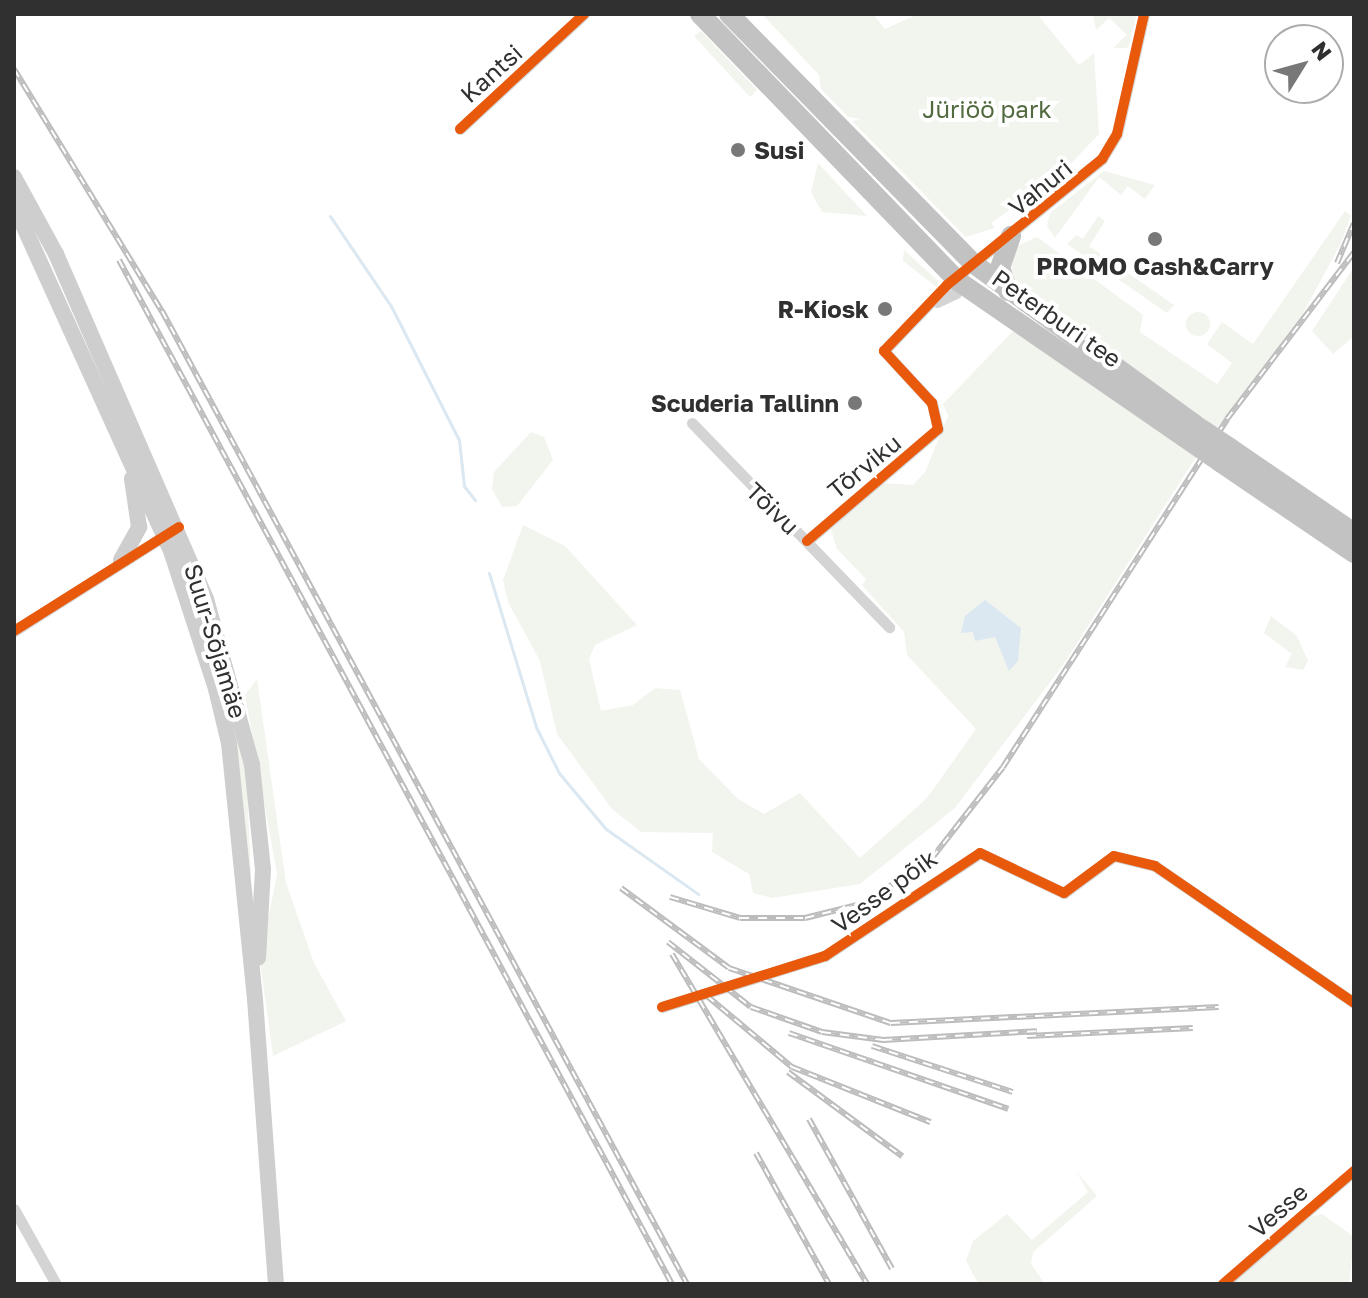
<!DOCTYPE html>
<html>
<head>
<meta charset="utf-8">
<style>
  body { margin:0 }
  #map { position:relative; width:1368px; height:1298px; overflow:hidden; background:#fff; font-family:"Golos Text",sans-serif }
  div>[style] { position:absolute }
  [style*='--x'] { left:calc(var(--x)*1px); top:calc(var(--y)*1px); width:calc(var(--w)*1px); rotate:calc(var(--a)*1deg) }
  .green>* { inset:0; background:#f1f5ed }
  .round { border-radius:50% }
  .water>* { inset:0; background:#dbe8f1 }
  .stream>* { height:3px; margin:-1.5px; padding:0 1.5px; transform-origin:1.5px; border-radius:1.5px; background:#dbe8f1 }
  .street>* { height:11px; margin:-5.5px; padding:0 5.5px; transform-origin:5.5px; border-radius:5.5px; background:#d4d4d4 }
  .secondary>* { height:16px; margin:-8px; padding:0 8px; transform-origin:8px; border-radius:8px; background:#cecece }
  .highway>* { height:20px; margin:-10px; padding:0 10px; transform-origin:10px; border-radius:10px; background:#c2c2c2 }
  .rail>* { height:6px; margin-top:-3px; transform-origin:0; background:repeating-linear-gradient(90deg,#fff 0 9px,#bcbcbc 0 18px); box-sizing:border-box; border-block:2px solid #bcbcbc }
  .highway-bridge>* { height:20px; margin:-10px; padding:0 10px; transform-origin:10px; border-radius:10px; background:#c2c2c2 }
  .cycleway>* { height:10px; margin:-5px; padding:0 5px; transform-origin:5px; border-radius:5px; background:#e8590c }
  .dots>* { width:22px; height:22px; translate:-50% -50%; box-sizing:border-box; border:4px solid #fff; border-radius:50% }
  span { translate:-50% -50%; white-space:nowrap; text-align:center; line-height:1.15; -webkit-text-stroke:8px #fff; paint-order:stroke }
  .street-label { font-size:24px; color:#303030 }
  .park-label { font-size:24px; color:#526a3e }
  .poi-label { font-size:24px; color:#303030; font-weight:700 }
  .left { translate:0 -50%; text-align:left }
  .right { translate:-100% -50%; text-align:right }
  .frame { position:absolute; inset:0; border:16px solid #303030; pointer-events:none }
  .north { position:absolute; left:1264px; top:24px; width:80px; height:80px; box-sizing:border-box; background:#fff; border:2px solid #acacac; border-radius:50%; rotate:53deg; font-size:22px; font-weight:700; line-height:32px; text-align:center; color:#303030 }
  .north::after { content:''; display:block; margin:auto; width:28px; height:36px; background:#787878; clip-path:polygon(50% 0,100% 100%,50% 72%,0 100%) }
</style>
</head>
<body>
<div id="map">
  <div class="green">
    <i style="clip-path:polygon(762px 14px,873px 14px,885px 29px,918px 14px,1037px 14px,1079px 65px,1094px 53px,1099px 134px,1062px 173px,991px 223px,995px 228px,966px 237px,852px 121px,861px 119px,848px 117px,821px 89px,819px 75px)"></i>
    <i style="clip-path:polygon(1093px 14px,1137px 14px,1128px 48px,1113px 48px,1127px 35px,1109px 18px,1096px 30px)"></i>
    <i style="clip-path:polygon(701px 31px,757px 90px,750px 97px,694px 36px)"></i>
    <i style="clip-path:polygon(818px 163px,867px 216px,822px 212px,811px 192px)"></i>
    <i style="clip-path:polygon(1104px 171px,1155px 185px,1145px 199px,1128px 186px,1121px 195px,1099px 177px,1055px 238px,1047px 226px,1050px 213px)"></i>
    <i style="clip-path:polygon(1345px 211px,1351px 216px,1340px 245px,1302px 315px,1217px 428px,1010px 279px,1015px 247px,1037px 237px,1143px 315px,1140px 332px,1217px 384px,1232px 363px,1207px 344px,1222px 322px,1253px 344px)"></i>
    <i style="clip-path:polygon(1098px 216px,1105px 221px,1089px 246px,1174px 305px,1167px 313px,1067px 244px,1076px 235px,1083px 239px)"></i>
    <i style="clip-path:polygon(904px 250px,938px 281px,938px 288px,903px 261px)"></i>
    <i style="clip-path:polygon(1354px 267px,1354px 336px,1333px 354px,1312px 331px)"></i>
    <i class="round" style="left:1186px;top:312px;width:24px;height:24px"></i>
    <i style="clip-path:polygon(1014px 330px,1196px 457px,1063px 665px,955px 808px,860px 884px,772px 898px,753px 893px,749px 874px,712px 852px,713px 833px,641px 832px,612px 809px,557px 734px,540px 661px,508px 602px,503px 580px,523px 525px,565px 546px,637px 625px,595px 645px,589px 659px,601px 711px,633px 705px,655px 688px,680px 690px,699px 759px,738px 799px,764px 814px,800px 793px,860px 858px,927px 798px,976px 729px,907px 655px,904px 632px,862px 585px,866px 579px,837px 549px,831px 529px,880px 483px,913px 485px,925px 472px,948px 416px,943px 404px)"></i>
    <i style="clip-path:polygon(531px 432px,544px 437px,553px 460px,517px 506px,502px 507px,492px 489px,494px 472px)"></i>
    <i style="clip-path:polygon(1271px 616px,1297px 636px,1308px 661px,1303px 670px,1285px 667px,1292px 654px,1264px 633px)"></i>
    <i style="clip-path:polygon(257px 679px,286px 883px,314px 963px,346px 1021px,273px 1056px,260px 961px,277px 874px,245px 695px)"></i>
    <i style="clip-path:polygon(226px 699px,246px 765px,251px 875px,248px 874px)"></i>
    <i style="clip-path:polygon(1076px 1171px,1097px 1196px,1033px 1252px,1031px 1264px,1045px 1284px,978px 1283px,966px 1261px,973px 1241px,1007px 1214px,1032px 1240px,1088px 1192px)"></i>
    <i style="clip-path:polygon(1322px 1214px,1354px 1237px,1349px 1284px,1231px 1284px,1310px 1217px)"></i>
  </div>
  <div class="water">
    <i style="clip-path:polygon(985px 600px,1021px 628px,1018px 661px,1009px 671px,995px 637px,975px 641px,973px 632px,961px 633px,965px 616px)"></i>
  </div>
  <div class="stream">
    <i style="--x:330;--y:216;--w:109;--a:55.9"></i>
    <i style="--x:391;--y:306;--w:150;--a:63.1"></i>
    <i style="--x:459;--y:440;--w:46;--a:83.8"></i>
    <i style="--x:464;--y:486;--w:18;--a:52"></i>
    <i style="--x:489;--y:573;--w:161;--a:73"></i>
    <i style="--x:536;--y:727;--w:51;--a:63.4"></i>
    <i style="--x:559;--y:773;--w:73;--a:50"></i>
    <i style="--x:606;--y:829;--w:113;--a:35.2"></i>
  </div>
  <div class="street">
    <i style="--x:460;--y:129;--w:169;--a:-42.8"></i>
    <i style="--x:937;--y:302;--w:21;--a:-25"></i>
    <i style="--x:956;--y:293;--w:12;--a:-81"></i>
    <i style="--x:692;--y:423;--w:284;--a:46"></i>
    <i style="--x:807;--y:541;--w:172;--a:-40.5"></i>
    <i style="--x:938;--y:429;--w:27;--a:-103"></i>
    <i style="--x:932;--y:403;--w:71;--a:-132.7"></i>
    <i style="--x:884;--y:351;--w:91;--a:-46.3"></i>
    <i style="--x:947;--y:285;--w:200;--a:-39.1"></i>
    <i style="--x:1102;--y:159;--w:29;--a:-59"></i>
    <i style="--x:1117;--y:134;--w:123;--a:-77.3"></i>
    <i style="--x:14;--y:631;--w:183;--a:-32.3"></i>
    <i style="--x:662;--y:1007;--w:171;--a:-17.4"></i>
    <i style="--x:825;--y:956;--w:186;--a:-33.6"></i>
    <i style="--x:980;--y:853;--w:93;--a:25.5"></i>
    <i style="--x:1064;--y:893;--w:62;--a:-36.5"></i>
    <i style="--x:1114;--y:856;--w:42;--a:13.7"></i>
    <i style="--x:1155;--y:866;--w:242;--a:34.5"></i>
    <i style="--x:14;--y:1209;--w:86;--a:60.8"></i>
    <i style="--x:1228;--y:1280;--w:167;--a:-40.9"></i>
  </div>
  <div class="secondary">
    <i style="--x:14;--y:177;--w:88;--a:61.4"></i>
    <i style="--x:56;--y:254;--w:376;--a:66.5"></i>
    <i style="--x:206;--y:599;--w:172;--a:74.5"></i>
    <i style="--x:252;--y:765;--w:105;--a:84"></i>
    <i style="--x:263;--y:869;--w:89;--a:93.2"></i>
    <i style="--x:14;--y:205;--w:383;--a:65.6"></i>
    <i style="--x:172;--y:554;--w:142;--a:71.9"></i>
    <i style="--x:216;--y:689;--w:56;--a:76.5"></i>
    <i style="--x:229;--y:743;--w:257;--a:84.2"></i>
    <i style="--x:255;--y:999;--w:286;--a:85.8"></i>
    <i style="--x:121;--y:560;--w:38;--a:-61"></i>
    <i style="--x:139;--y:527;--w:49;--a:-98.3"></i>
  </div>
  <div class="highway">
    <i style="--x:700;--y:14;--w:371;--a:46"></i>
    <i style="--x:958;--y:281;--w:275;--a:34.6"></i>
    <i style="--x:729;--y:14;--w:350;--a:45.6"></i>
    <i style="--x:974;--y:264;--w:272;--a:36"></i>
    <i style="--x:1008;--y:291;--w:24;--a:-109"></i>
    <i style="--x:1000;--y:268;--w:34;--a:-71"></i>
    <i style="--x:1230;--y:448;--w:150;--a:34.4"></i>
    <i style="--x:1220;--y:462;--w:162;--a:34.2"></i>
  </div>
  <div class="rail">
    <i style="--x:14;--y:69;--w:284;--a:58.6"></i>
    <i style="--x:162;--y:311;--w:1106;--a:61.65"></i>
    <i style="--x:119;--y:260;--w:1164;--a:61.63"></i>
    <i style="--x:1337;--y:263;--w:43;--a:-67"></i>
    <i style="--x:621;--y:888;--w:134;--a:36.5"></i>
    <i style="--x:729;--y:968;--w:171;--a:18.8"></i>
    <i style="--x:891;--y:1023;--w:328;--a:-2.8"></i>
    <i style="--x:670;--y:897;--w:73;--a:16.7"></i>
    <i style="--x:740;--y:918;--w:65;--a:0"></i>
    <i style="--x:805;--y:918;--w:62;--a:-14"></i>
    <i style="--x:865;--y:903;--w:81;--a:-33.9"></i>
    <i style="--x:932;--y:858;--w:115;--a:-52"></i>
    <i style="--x:1003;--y:767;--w:414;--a:-57.2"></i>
    <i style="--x:1227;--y:419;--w:210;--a:-52.7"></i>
    <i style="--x:668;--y:942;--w:105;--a:38.1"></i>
    <i style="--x:751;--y:1007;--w:75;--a:19.4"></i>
    <i style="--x:822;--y:1032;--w:62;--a:7.5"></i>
    <i style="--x:883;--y:1040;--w:154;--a:-3.3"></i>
    <i style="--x:672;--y:954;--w:383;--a:59.4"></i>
    <i style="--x:707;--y:996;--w:111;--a:39.9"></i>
    <i style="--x:792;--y:1067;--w:149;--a:21.7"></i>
    <i style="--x:789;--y:1033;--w:232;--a:19.1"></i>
    <i style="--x:1027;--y:1036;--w:166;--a:-2.8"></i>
    <i style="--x:872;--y:1046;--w:148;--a:18.1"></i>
    <i style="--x:788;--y:1072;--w:142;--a:36.4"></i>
    <i style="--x:809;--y:1119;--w:171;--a:61"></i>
    <i style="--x:756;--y:1153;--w:150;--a:60.9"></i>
  </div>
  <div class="highway-bridge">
    <i style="--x:1194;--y:424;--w:43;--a:33.7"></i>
    <i style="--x:1184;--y:437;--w:44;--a:34.8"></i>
  </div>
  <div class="cycleway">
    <i style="--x:460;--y:129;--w:169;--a:-42.8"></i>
    <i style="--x:807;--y:541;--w:172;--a:-40.5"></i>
    <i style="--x:938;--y:429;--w:27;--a:-103"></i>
    <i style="--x:932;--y:403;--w:71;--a:-132.7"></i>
    <i style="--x:884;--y:351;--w:91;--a:-46.3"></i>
    <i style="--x:947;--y:285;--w:200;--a:-39.1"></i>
    <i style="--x:1102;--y:159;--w:29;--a:-59"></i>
    <i style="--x:1117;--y:134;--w:123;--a:-77.3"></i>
    <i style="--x:14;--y:631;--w:195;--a:-32.2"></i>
    <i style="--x:662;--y:1007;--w:171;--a:-17.4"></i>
    <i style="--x:825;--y:956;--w:186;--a:-33.6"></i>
    <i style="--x:980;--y:853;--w:93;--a:25.5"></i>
    <i style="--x:1064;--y:893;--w:62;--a:-36.5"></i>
    <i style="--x:1114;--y:856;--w:42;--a:13.7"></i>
    <i style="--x:1155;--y:866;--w:242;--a:34.5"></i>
    <i style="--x:1223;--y:1284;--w:173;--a:-40.8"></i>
  </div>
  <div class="dots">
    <i style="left:738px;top:150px;background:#787878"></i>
    <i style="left:1155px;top:239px;background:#787878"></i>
    <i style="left:885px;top:309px;background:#787878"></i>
    <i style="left:855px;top:403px;background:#787878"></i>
  </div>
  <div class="street-label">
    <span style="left:491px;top:73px;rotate:-42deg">Kantsi</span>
    <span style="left:1040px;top:187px;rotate:-39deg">Vahuri</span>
    <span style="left:1057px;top:318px;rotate:35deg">Peterburi tee</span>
    <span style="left:864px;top:466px;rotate:-39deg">Tõrviku</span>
    <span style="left:773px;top:508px;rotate:44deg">Tõivu</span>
    <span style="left:216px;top:641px;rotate:73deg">Suur-Sõjamäe</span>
    <span style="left:884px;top:891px;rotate:-36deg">Vesse põik</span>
    <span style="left:1278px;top:1210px;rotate:-41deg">Vesse</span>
  </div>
  <div class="park-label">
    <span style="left:987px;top:109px">Jüriöö park</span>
  </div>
  <div class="poi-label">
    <span class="left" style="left:754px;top:150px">Susi</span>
    <span style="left:1155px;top:266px">PROMO Cash&amp;Carry</span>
    <span class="right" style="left:869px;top:309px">R-Kiosk</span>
    <span class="right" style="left:839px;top:403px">Scuderia Tallinn</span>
  </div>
  <div class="frame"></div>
  <div class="north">N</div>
</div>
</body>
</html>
